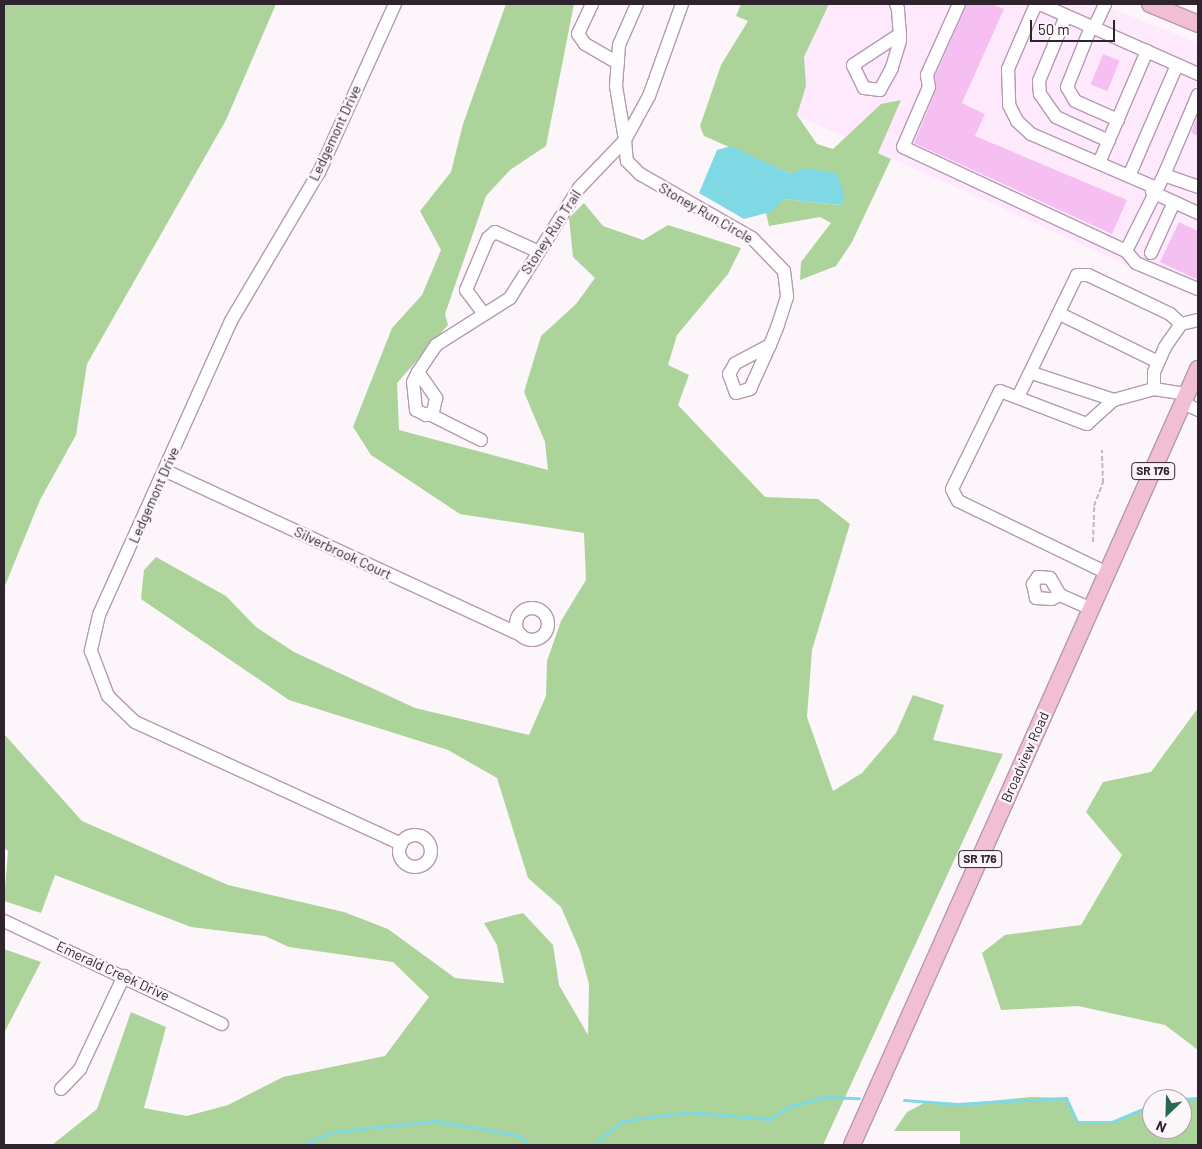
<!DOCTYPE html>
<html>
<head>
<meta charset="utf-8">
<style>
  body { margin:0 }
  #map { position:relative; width:1202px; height:1149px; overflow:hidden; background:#fcf6fb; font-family:Barlow,sans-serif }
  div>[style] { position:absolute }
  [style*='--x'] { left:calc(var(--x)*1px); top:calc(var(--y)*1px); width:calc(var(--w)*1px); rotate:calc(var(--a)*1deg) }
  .built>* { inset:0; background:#ffe9fd }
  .forest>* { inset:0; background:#acd49a }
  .water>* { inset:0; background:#7ed9e4 }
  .stream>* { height:3px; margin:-1.5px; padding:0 1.5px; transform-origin:1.5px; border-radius:1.5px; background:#7ed9e4 }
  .building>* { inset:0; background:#f5c0f1; transform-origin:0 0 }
  .path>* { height:2px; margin-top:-1px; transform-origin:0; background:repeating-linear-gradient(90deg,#beb7bd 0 5px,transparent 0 7.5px) }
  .roads { filter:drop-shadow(1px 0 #b599b2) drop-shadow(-1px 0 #b599b2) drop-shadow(0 1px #b599b2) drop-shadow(0 -1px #b599b2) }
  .minor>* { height:12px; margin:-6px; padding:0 6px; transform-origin:6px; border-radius:6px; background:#fff }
  .minor>.ring { margin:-6px; padding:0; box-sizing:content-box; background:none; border:12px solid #fff; border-radius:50% }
  .major>* { height:16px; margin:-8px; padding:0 8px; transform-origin:8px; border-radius:8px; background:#f2bed1 }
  span { translate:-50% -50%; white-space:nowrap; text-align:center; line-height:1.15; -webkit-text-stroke:5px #fcf6fb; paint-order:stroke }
  .shield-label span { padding:1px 4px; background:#fcf6fb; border:1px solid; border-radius:4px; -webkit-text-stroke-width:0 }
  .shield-label { font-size:12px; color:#2f242e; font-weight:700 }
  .street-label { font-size:14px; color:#2f242e }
  .frame { position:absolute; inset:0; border:5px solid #2f242e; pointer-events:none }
  .north { position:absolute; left:1142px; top:1089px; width:50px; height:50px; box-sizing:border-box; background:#fcf6fb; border:1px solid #aaa2a9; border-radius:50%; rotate:204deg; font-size:14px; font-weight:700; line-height:20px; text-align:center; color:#2f242e }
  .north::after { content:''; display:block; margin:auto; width:18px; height:22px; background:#2b6854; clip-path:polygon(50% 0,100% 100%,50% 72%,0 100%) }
  .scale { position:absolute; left:1030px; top:20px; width:85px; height:22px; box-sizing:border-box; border:2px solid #2f242e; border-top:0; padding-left:6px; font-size:15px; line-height:18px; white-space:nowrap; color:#2f242e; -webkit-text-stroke:4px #fcf6fb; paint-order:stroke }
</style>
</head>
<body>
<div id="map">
  <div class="built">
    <i style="clip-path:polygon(829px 4px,1100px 4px,1198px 43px,1198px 297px,780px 108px)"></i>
  </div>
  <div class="forest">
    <i style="clip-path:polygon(4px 4px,276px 4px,226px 120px,87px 364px,76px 435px,40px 500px,4px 588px)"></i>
    <i style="clip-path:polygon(506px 4px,574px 4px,546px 146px,510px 170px,486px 196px,445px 314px,448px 325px,397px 383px,399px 430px,548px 470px,545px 442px,524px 392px,541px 336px,576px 304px,595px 278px,573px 257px,569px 218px,584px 203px,603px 226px,643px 240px,668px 225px,741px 248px,728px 274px,677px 335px,668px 365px,689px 375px,678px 405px,765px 497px,818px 499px,850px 524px,812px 650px,807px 717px,833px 791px,862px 773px,896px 733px,913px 695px,944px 705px,933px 740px,1003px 754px,823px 1145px,52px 1145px,97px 1109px,131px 1012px,166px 1027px,144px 1108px,187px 1116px,228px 1105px,283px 1077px,385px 1056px,429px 997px,393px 962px,289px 947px,265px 936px,191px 927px,55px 875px,41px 913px,4px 901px,8px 851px,4px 848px,4px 734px,82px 821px,228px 885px,344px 912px,388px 929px,455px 978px,504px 983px,497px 945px,484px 923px,523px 913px,553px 945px,559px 985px,588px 1035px,589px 984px,580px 951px,561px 907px,528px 878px,497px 778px,448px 750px,289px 700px,141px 599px,144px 570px,156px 557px,226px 596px,256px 627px,294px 652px,415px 708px,529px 735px,546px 696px,547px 661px,561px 621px,586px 580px,584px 533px,460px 514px,371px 455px,353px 427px,392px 328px,422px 295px,441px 250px,420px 211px,451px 172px,463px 124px)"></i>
    <i style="clip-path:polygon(741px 4px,829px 4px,804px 57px,806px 86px,797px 115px,817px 144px,833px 149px,881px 104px,901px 100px,878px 153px,891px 159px,852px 242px,836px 266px,800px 280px,801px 262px,831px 223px,820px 217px,769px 226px,766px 213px,784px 199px,840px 205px,837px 173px,791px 174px,704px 136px,700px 126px,721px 65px,748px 21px,736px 16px)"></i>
    <i style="clip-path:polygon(1198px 708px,1198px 1050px,1165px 1025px,1078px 1006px,1001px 1010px,982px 953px,1005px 935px,1081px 925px,1122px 855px,1086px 812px,1103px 782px,1151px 772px)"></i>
    <i style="clip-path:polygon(4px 949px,41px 962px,4px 1033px)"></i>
    <i style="clip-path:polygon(1031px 1097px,1066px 1098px,1078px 1122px,1112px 1122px,1152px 1105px,1152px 1129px,1182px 1129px,1182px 1099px,1198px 1098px,1198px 1145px,960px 1145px,960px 1131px,894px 1131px,907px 1112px,926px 1102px,957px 1104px)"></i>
  </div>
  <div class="water">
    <i style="clip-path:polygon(731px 146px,791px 174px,803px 168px,837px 173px,845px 196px,840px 205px,784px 199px,771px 212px,744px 219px,699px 193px,717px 150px)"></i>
  </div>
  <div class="stream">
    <i style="--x:1182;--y:1099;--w:16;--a:-4"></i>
    <i style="--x:904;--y:1100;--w:53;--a:4.3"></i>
    <i style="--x:957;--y:1104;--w:109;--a:-3.2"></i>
    <i style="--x:1066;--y:1098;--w:26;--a:65"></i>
    <i style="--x:1077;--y:1122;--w:35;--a:0"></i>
    <i style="--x:1112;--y:1122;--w:43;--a:-23"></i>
    <i style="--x:302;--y:1145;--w:34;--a:-23"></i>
    <i style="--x:333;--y:1132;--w:103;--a:-6.2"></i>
    <i style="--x:435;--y:1121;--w:83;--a:9.7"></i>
    <i style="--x:517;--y:1135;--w:17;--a:36"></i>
    <i style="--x:593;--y:1145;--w:38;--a:-40"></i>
    <i style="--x:622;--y:1121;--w:68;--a:-7.7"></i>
    <i style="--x:689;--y:1112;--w:80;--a:5"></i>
    <i style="--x:769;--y:1119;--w:26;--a:-31"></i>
    <i style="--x:791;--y:1106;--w:35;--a:-15"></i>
    <i style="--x:825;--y:1097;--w:34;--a:2"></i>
  </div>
  <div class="building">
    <i style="clip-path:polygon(967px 4px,992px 4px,1004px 9px,962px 103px,985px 114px,975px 136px,1127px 200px,1112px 234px,914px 143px,936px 90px,935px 76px)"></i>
    <i style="left:1103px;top:54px;width:18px;height:33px;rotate:22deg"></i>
    <i style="clip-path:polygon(1198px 115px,1198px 136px,1191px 133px)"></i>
    <i style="clip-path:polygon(1179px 222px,1198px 231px,1198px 280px,1160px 262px)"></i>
  </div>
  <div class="path">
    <i style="--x:1093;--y:542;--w:36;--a:-88"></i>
    <i style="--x:1094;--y:506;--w:25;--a:-69"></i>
    <i style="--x:1103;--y:483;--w:33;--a:-92"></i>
  </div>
  <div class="roads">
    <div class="minor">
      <i style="--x:395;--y:4;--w:184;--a:114.3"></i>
      <i style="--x:319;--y:172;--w:173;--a:120.6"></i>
      <i style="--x:231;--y:321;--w:322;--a:114.2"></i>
      <i style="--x:99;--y:615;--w:37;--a:103"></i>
      <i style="--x:91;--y:651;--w:48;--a:69.3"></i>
      <i style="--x:108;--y:696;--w:37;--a:44"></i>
      <i style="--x:135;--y:722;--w:293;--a:24.6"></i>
      <i style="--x:592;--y:4;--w:33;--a:115"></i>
      <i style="--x:578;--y:34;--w:12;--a:55"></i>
      <i style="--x:585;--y:44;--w:38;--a:30"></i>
      <i style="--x:682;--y:4;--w:98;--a:109.7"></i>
      <i style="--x:649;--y:96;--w:50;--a:118.6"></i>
      <i style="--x:625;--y:140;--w:21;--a:85"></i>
      <i style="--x:627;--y:161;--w:18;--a:45"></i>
      <i style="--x:640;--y:174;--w:129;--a:29.7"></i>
      <i style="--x:752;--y:238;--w:46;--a:45.9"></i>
      <i style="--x:784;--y:271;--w:26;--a:83"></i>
      <i style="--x:787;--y:297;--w:29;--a:108"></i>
      <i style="--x:778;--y:325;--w:22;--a:112"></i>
      <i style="--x:770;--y:345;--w:40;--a:152"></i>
      <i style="--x:735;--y:364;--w:12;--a:121"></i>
      <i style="--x:729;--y:374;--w:20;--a:70"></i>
      <i style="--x:736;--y:393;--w:15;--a:-16"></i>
      <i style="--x:750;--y:389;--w:48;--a:-65.6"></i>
      <i style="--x:896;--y:4;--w:5;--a:68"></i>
      <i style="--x:898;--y:9;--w:14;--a:86"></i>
      <i style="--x:899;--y:23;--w:11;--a:85"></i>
      <i style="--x:900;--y:34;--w:7;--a:90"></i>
      <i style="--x:900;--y:41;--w:28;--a:107"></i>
      <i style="--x:892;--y:68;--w:25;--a:119"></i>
      <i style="--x:880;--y:90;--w:16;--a:-173"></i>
      <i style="--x:864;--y:88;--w:25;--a:-116"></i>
      <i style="--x:853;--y:65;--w:56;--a:-33.4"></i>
      <i style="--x:959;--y:4;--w:78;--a:114.3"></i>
      <i style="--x:927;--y:75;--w:12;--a:81"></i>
      <i style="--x:929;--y:87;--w:65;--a:113.4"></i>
      <i style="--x:903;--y:147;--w:246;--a:25"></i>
      <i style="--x:1126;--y:251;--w:85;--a:-63.4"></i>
      <i style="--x:1164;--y:175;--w:36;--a:19"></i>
      <i style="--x:1036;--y:4;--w:71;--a:113.3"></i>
      <i style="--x:1008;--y:69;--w:36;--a:88"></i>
      <i style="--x:1009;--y:105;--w:18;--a:63"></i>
      <i style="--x:1017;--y:121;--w:19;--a:43"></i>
      <i style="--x:1031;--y:134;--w:134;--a:23.3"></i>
      <i style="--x:1040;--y:4;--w:173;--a:23.9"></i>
      <i style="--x:1066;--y:16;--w:70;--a:112.6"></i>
      <i style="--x:1039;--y:81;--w:13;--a:86"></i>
      <i style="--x:1040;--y:94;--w:28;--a:55"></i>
      <i style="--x:1056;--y:117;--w:58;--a:24.4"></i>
      <i style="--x:1091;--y:27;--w:65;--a:111.8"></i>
      <i style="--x:1067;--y:87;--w:16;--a:60"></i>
      <i style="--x:1075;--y:101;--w:47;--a:23.8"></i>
      <i style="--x:1094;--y:28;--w:26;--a:-65"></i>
      <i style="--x:1099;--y:163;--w:122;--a:-66.8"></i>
      <i style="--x:1164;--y:175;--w:87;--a:-67"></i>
      <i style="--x:1129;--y:176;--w:121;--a:-66.6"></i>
      <i style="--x:1152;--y:192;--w:51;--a:24.5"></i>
      <i style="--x:1126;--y:251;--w:16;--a:50"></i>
      <i style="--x:1136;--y:263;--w:67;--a:22.8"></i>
      <i style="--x:1151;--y:253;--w:56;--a:-65.7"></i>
      <i style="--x:484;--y:314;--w:30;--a:-127"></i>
      <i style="--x:466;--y:290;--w:56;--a:-67.1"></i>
      <i style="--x:488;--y:238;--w:9;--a:-41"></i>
      <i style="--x:495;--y:232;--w:46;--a:24.3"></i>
      <i style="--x:1060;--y:314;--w:109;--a:26.1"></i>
      <i style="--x:418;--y:372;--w:32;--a:55"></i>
      <i style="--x:436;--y:398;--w:14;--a:102"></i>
      <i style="--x:433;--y:412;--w:8;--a:157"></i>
      <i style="--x:426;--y:415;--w:11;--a:-153"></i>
      <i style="--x:416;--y:410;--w:28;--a:-96"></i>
      <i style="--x:413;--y:382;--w:11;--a:-63"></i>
      <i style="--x:418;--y:372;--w:32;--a:-56"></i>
      <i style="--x:436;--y:345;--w:88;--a:-32.4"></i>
      <i style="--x:510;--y:298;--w:130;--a:-57.9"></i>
      <i style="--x:579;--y:188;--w:66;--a:-46.2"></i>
      <i style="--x:625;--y:140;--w:55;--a:-99.5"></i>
      <i style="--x:616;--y:86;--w:41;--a:-85.8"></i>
      <i style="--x:619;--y:45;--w:45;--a:-66.3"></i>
      <i style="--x:1032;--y:373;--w:86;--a:18.2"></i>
      <i style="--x:1154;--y:389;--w:17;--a:-90"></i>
      <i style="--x:1154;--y:372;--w:27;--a:-66"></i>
      <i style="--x:1165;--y:347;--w:28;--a:-55"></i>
      <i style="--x:1181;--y:324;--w:17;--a:-13"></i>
      <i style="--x:1019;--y:395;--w:133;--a:-64.2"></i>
      <i style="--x:1077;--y:275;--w:11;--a:0"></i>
      <i style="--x:1088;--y:275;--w:91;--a:25.4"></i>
      <i style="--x:1170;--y:314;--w:15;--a:42"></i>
      <i style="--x:1183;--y:403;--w:17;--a:25"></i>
      <i style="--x:429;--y:414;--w:58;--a:26.6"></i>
      <i style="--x:166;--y:471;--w:391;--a:24.8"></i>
      <i style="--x:1107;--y:573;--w:165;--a:-154.2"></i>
      <i style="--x:958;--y:501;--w:13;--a:-117"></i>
      <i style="--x:952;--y:489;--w:109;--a:-63.9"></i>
      <i style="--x:1000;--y:391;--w:93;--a:20.8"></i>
      <i style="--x:1087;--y:424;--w:36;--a:-42"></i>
      <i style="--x:1114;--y:400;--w:41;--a:-15.4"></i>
      <i style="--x:1154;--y:389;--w:33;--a:9"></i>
      <i style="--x:1060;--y:595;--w:20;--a:-120"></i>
      <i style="--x:1050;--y:578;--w:12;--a:-175"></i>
      <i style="--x:1038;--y:577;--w:9;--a:126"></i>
      <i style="--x:1033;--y:584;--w:14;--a:78"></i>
      <i style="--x:1036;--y:598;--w:16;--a:4"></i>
      <i style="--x:1052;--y:599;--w:9;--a:-27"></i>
      <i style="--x:1060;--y:595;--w:34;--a:24"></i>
      <i class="ring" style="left:516px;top:608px;width:20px;height:20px"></i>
      <i class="ring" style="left:399px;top:835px;width:20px;height:20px"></i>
      <i style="--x:4;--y:921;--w:241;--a:25.3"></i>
      <i style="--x:61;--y:1089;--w:28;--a:-46"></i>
      <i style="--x:80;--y:1069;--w:103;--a:-64.7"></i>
    </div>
    <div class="major">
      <i style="--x:1150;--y:4;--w:52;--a:22.6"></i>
      <i style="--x:852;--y:1145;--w:850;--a:-65.97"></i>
    </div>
  </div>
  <div class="shield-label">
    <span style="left:1153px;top:471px">SR 176</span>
    <span style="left:980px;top:859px">SR 176</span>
  </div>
  <div class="street-label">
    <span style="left:335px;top:133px;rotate:-65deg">Ledgemont Drive</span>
    <span style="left:706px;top:213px;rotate:30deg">Stoney Run Circle</span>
    <span style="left:551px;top:232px;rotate:-57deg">Stoney Run Trail</span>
    <span style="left:154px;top:495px;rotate:-66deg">Ledgemont Drive</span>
    <span style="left:343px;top:553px;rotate:25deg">Silverbrook Court</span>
    <span style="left:1025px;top:757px;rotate:-66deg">Broadview Road</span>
    <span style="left:113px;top:971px;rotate:25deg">Emerald Creek Drive</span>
  </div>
  <div class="frame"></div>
  <div class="north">N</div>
  <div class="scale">50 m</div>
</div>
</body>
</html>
